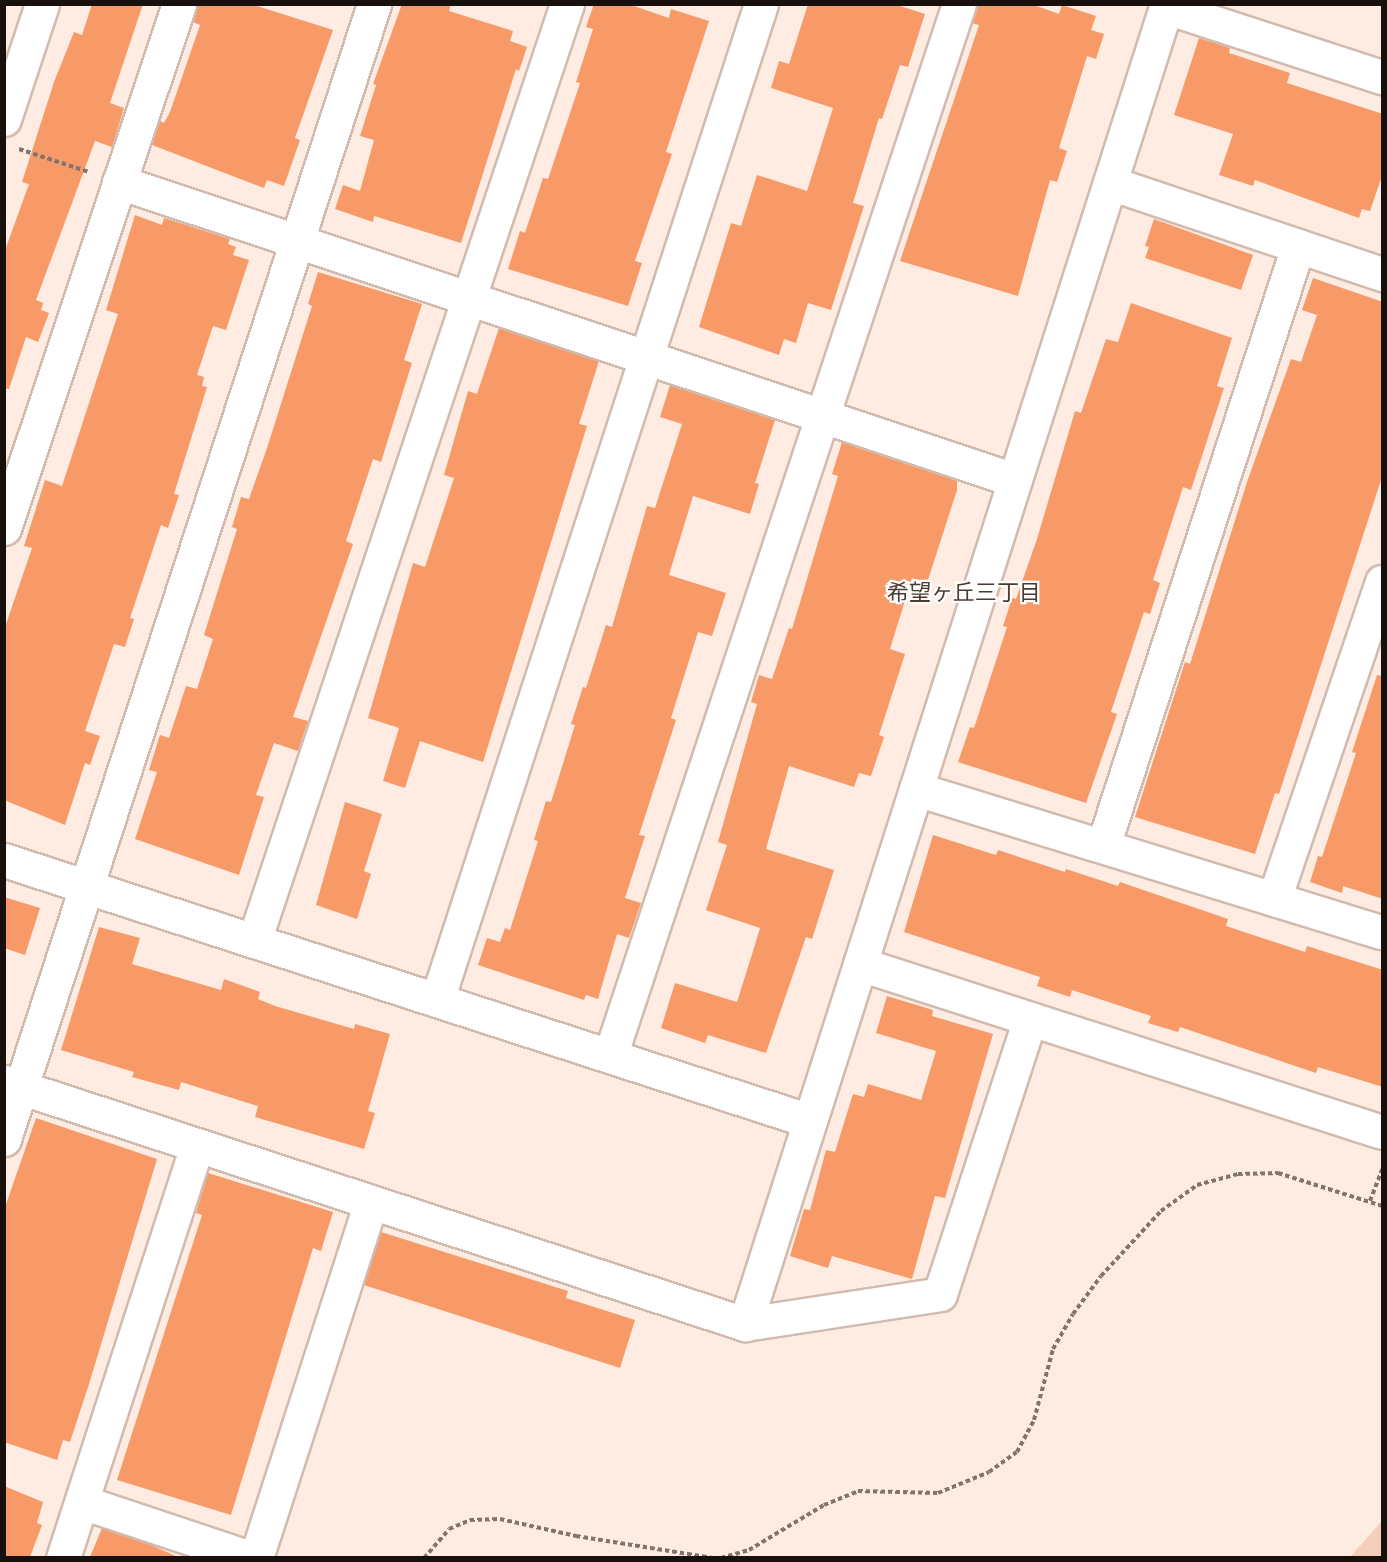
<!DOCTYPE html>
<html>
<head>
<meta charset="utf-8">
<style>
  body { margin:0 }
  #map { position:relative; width:1387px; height:1562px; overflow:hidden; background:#feebe2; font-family:Cabin,"Noto Sans JP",sans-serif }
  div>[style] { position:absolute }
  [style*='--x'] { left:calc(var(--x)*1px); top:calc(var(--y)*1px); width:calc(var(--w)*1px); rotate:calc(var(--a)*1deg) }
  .green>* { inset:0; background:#f4cfbc }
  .building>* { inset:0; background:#f79a67 }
  .path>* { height:4px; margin-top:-2px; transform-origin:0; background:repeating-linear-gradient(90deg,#81746e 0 4.5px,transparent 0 7.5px) }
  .roads { filter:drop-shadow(2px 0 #d1bbaf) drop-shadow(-2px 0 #d1bbaf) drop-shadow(0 2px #d1bbaf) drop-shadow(0 -2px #d1bbaf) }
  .minor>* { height:33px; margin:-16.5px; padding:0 16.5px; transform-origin:16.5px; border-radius:16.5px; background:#fff }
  span { translate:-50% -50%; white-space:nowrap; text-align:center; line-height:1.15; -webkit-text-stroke:4.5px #fdfdfd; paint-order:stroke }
  .neighbourhood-label { font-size:22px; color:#4c3a31 }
  .frame { position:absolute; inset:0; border:6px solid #18100c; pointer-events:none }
</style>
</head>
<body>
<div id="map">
  <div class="green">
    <i style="clip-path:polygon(1382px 1521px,1382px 1557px,1350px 1557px)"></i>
  </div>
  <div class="building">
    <i style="clip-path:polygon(92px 4px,143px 4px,110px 103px,124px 108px,112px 147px,95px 141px,36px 300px,43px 303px,41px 310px,49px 313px,38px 342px,26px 337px,9px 389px,4px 388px,4px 253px,29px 184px,22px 182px,54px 82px,74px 32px,82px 35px)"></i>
    <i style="clip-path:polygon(197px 4px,251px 4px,333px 30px,295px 138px,300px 140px,284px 186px,267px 180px,264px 188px,152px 145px,160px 121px,164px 123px,170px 112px,200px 25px,193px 22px)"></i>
    <i style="clip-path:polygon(402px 4px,451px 4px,449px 11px,513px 31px,510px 41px,527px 47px,519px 71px,516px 69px,461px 243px,374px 216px,373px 222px,335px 209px,343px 185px,360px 191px,374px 140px,360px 136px,376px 85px,373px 84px)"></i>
    <i style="clip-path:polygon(594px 4px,628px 4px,669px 18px,671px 9px,709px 21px,666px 152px,672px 154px,635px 261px,642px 263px,628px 306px,508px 269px,520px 231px,525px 233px,543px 178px,548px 179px,580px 83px,576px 82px,593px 29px,586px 27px)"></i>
    <i style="clip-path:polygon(808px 4px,894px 4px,925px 14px,908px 67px,900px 65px,882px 119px,879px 118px,853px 203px,864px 206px,831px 310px,808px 303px,796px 343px,784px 339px,779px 355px,699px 327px,731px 223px,741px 226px,757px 175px,807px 191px,833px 108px,771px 88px,779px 61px,789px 64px)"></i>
    <i style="clip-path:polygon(977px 4px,1031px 4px,1059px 14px,1062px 5px,1096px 16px,1091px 30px,1104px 34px,1096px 59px,1087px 56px,1059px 148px,1067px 151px,1057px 182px,1050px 180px,1018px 296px,900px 261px,979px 25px,972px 23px)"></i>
    <i style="clip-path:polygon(1199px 38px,1230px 48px,1229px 53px,1290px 73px,1287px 83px,1383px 114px,1383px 173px,1370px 211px,1362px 209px,1359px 218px,1255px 180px,1253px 186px,1219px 175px,1233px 134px,1174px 115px)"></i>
    <i style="clip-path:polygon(135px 215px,162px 225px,164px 218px,230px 239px,228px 244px,236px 247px,233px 255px,249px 260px,226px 330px,213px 326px,197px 375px,204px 377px,202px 386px,207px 387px,174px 494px,179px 495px,168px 528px,161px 525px,130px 618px,134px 619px,125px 647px,114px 644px,85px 731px,100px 736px,90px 765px,85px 763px,65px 825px,4px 800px,4px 630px,32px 548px,24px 546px,45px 480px,62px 486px,118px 314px,106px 310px)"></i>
    <i style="clip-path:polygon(1154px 219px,1253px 255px,1241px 290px,1145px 258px,1149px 247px,1145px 246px)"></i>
    <i style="clip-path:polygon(318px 272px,422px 304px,404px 360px,412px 363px,390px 433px,381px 462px,373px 459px,346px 541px,353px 544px,293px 717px,308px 721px,298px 751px,274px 743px,256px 795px,264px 797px,239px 875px,135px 839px,157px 772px,149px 770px,160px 735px,169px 738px,186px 686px,197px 689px,213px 639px,204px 635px,237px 529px,232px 527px,241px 497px,249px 499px,267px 448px,312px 306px,308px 304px)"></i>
    <i style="clip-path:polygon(1313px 278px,1383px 302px,1383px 474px,1279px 794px,1275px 793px,1255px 854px,1135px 817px,1185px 662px,1190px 664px,1247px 482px,1291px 359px,1301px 362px,1317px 315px,1302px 310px)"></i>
    <i style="clip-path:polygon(1131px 303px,1232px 338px,1217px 386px,1224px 388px,1191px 490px,1183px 487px,1153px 580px,1160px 583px,1150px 614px,1144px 612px,1111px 712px,1117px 714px,1086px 803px,958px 762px,970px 727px,974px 728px,1007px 627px,1003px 626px,1012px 598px,1016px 599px,1037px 539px,1075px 411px,1081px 413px,1106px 339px,1118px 342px)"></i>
    <i style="clip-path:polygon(499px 328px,599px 361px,579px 424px,587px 426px,483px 762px,420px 741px,405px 788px,383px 781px,399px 728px,368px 718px,413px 563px,425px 567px,454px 478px,444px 475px,468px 391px,477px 394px)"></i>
    <i style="clip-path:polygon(670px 385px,775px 420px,755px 483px,759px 484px,750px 514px,693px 496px,669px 575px,726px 593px,712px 636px,698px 632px,671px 718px,676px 720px,639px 835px,645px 836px,625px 898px,641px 903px,629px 938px,617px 934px,598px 999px,586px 995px,584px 1000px,478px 965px,487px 938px,500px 942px,505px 928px,510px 930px,538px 841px,534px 840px,546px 801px,551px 802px,575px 725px,571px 724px,583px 687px,586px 688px,606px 625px,612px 627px,647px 506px,655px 508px,682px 424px,660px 417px)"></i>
    <i style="clip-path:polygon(842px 442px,957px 480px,957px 490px,927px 583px,912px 578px,890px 649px,905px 654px,879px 735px,884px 737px,871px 776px,859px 773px,854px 787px,789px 766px,766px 849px,834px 870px,812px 939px,806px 937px,766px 1053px,708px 1035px,705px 1043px,661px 1028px,675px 983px,737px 1002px,753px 951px,760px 928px,706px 910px,727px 845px,718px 842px,757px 704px,751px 702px,759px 675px,772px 679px,789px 628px,792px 629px,838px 476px,832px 474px)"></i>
    <i style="clip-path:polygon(1377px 675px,1383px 676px,1383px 899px,1343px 886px,1342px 893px,1310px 882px,1318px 856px,1322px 857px,1356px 753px,1352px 752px)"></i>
    <i style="clip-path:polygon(345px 802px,382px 814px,364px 871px,371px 874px,357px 919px,316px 905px)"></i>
    <i style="clip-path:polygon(933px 835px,996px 855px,998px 850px,1065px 872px,1066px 869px,1118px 886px,1120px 882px,1228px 919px,1226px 926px,1305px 952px,1307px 946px,1383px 970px,1383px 1087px,1318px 1067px,1316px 1073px,1180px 1027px,1178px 1032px,1148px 1023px,1151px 1016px,1072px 990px,1070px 997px,1037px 986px,1040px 977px,904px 932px)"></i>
    <i style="clip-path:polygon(4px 897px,40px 908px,25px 955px,4px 948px)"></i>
    <i style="clip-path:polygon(99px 927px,140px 938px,132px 964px,221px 990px,224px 979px,260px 992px,258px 999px,275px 1006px,354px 1029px,355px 1024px,390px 1034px,368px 1111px,375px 1113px,364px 1149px,255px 1117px,258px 1106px,181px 1082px,179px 1090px,132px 1077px,134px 1072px,61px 1050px)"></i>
    <i style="clip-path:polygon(887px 996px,933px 1010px,932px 1016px,993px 1034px,945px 1198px,935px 1196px,912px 1279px,832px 1256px,828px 1268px,790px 1256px,804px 1209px,810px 1210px,826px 1150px,835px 1152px,853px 1094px,864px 1097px,868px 1084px,921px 1100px,936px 1051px,876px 1033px)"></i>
    <i style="clip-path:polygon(36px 1118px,157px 1159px,89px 1384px,70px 1442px,63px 1440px,57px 1460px,4px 1442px,4px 1210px)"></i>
    <i style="clip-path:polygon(208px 1173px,333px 1212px,321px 1251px,313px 1248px,231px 1515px,117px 1480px,202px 1215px,196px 1213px)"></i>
    <i style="clip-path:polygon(381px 1232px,568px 1291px,566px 1298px,635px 1320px,620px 1368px,364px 1285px)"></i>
    <i style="clip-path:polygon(4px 1486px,43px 1502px,37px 1523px,42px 1525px,30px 1557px,4px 1557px)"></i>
    <i style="clip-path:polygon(102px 1528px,144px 1542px,178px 1557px,90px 1557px)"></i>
  </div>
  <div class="path">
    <i style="--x:19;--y:149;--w:74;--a:18.2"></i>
    <i style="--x:1370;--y:1201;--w:34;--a:-69"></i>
    <i style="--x:424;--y:1558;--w:38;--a:-49"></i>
    <i style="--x:449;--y:1529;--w:23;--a:-23"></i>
    <i style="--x:470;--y:1520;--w:30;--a:-2"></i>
    <i style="--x:500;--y:1519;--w:78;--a:12.6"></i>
    <i style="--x:576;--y:1536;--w:139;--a:9.1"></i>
    <i style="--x:721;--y:1558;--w:29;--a:-16"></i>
    <i style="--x:749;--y:1550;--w:87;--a:-31"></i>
    <i style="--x:824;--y:1505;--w:37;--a:-22"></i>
    <i style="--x:858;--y:1491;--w:80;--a:1.4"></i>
    <i style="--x:938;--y:1493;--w:55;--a:-22.4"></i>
    <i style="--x:989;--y:1472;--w:34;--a:-36"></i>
    <i style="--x:1017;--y:1452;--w:36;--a:-62"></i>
    <i style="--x:1034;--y:1420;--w:73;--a:-75"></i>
    <i style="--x:1053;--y:1349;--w:40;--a:-60.3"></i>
    <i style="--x:1073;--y:1314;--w:47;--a:-53.6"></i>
    <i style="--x:1101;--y:1276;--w:88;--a:-47.3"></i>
    <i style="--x:1161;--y:1211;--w:44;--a:-35.8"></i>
    <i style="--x:1197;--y:1185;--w:42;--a:-15"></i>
    <i style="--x:1238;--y:1174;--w:40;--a:-1.4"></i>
    <i style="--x:1278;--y:1173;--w:109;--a:17.6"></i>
  </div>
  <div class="roads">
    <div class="minor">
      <i style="--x:1166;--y:7;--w:227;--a:18"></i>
      <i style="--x:4;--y:119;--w:121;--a:-71.7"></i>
      <i style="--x:119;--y:182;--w:944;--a:18.4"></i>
      <i style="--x:1110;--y:183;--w:287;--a:18.5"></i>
      <i style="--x:4;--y:528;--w:552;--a:-71.53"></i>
      <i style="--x:916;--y:789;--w:487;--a:17.1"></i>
      <i style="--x:1103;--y:846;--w:631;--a:-72"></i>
      <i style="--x:4;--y:860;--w:847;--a:17.94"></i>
      <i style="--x:1274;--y:899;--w:335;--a:-71.2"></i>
      <i style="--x:254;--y:941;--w:988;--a:-71.53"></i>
      <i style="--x:860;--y:964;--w:548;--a:17.84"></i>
      <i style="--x:437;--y:1000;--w:1047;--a:-71.98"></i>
      <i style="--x:610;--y:1056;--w:1108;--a:-71.65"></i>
      <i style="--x:4;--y:1082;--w:780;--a:18.09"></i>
      <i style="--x:745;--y:1324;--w:197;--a:-8.7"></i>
      <i style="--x:940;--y:1294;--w:289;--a:-71.9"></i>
      <i style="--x:4;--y:1139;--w:1194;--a:-71.94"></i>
      <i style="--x:745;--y:1324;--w:1386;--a:-72.27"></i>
      <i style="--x:82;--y:1502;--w:177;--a:18.4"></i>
      <i style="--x:63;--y:1558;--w:434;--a:-72"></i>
      <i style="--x:256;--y:1558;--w:374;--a:-72.1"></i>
    </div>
  </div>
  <div class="neighbourhood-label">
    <span style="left:964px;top:593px">希望ヶ丘三丁目</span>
  </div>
  <div class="frame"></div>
</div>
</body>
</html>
